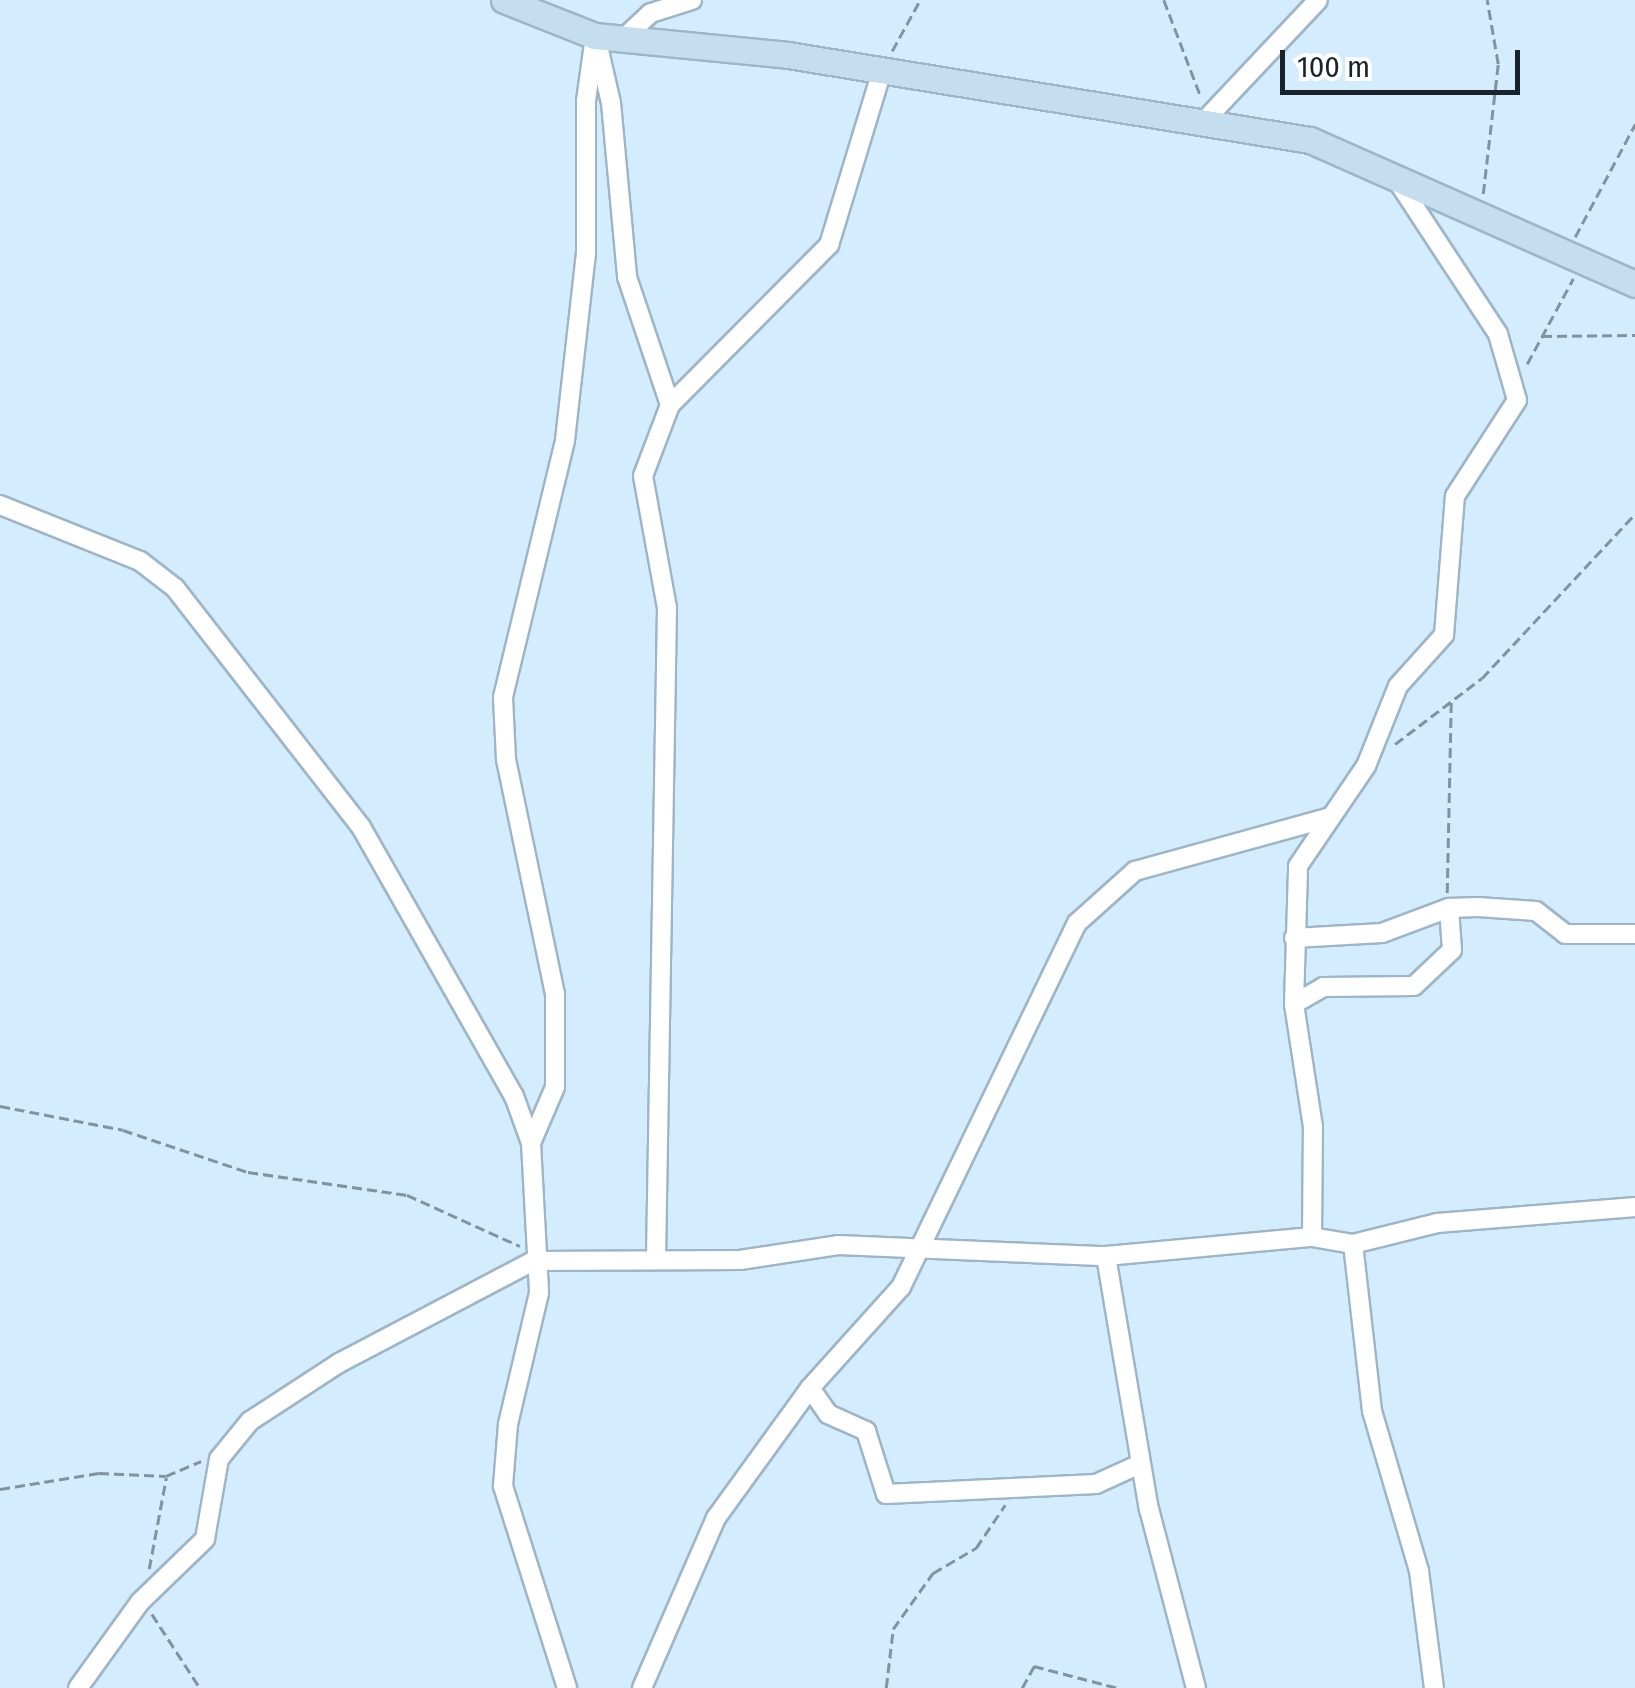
<!DOCTYPE html>
<html>
<head>
<meta charset="utf-8">
<style>
  body { margin:0 }
  #map { position:relative; width:1635px; height:1688px; overflow:hidden; background:#d3ecfe; font-family:"Fira Sans Condensed",sans-serif }
  div>[style] { position:absolute }
  [style*='--x'] { left:calc(var(--x)*1px); top:calc(var(--y)*1px); width:calc(var(--w)*1px); rotate:calc(var(--a)*1deg) }
  .path>* { height:2.5px; margin-top:-1.25px; transform-origin:0; background:repeating-linear-gradient(90deg,#81939f 0 10px,transparent 0 15px) }
  .roads { filter:drop-shadow(2px 0 #9eb5c7) drop-shadow(-2px 0 #9eb5c7) drop-shadow(0 2px #9eb5c7) drop-shadow(0 -2px #9eb5c7) }
  .street>* { height:18px; margin:-9px; padding:0 9px; transform-origin:9px; border-radius:9px; background:#fff }
  .secondary>* { height:25px; margin:-12.5px; padding:0 12.5px; transform-origin:12.5px; border-radius:12.5px; background:#c4deef }
  span { translate:-50% -50%; white-space:nowrap; text-align:center; line-height:1.15; -webkit-text-stroke:8px #fff; paint-order:stroke }
  .scale { position:absolute; left:1280px; top:50px; width:240px; height:45px; box-sizing:border-box; border:5px solid #1a2329; border-top:0; padding-left:12px; font-size:30px; line-height:35px; white-space:nowrap; color:#1a2329; -webkit-text-stroke:8px #fff; paint-order:stroke }
</style>
</head>
<body>
<div id="map">
  <div class="path">
    <i style="--x:1164;--y:0;--w:104;--a:69.1"></i>
    <i style="--x:892;--y:51;--w:58;--a:-61.2"></i>
    <i style="--x:1483;--y:194;--w:131;--a:-83.4"></i>
    <i style="--x:1498;--y:64;--w:65;--a:-99.8"></i>
    <i style="--x:1575;--y:237;--w:128;--a:-62"></i>
    <i style="--x:1542;--y:336;--w:93;--a:-0.6"></i>
    <i style="--x:1527;--y:364;--w:97;--a:-61.6"></i>
    <i style="--x:1395;--y:744;--w:109;--a:-37.2"></i>
    <i style="--x:1482;--y:678;--w:224;--a:-47"></i>
    <i style="--x:1447;--y:893;--w:192;--a:-88.8"></i>
    <i style="--x:0;--y:1106;--w:125;--a:11"></i>
    <i style="--x:123;--y:1130;--w:132;--a:18.6"></i>
    <i style="--x:248;--y:1172;--w:161;--a:8.2"></i>
    <i style="--x:407;--y:1195;--w:124;--a:24.3"></i>
    <i style="--x:0;--y:1489;--w:100;--a:-9.2"></i>
    <i style="--x:99;--y:1473;--w:67;--a:2.6"></i>
    <i style="--x:166;--y:1476;--w:38;--a:-23"></i>
    <i style="--x:149;--y:1569;--w:93;--a:-79.4"></i>
    <i style="--x:152;--y:1614;--w:88;--a:57"></i>
    <i style="--x:886;--y:1688;--w:59;--a:-83.2"></i>
    <i style="--x:893;--y:1629;--w:69;--a:-54.5"></i>
    <i style="--x:933;--y:1573;--w:50;--a:-30.2"></i>
    <i style="--x:976;--y:1548;--w:52;--a:-56"></i>
    <i style="--x:1022;--y:1688;--w:25;--a:-61"></i>
    <i style="--x:1034;--y:1666;--w:87;--a:14.7"></i>
  </div>
  <div class="roads">
    <div class="street">
      <i style="--x:625;--y:37;--w:35;--a:-43"></i>
      <i style="--x:651;--y:13;--w:43;--a:-17.6"></i>
      <i style="--x:598;--y:46;--w:58;--a:77.2"></i>
      <i style="--x:611;--y:103;--w:175;--a:84.7"></i>
      <i style="--x:627;--y:277;--w:135;--a:71.4"></i>
      <i style="--x:1206;--y:119;--w:163;--a:-46.7"></i>
      <i style="--x:0;--y:505;--w:151;--a:21.8"></i>
      <i style="--x:140;--y:561;--w:44;--a:37.6"></i>
      <i style="--x:175;--y:588;--w:303;--a:52.1"></i>
      <i style="--x:361;--y:827;--w:309;--a:60.4"></i>
      <i style="--x:514;--y:1096;--w:50;--a:70.1"></i>
      <i style="--x:531;--y:1143;--w:150;--a:86.9"></i>
      <i style="--x:539;--y:1293;--w:135;--a:103.3"></i>
      <i style="--x:508;--y:1424;--w:62;--a:94.6"></i>
      <i style="--x:503;--y:1486;--w:212;--a:72.4"></i>
      <i style="--x:1294;--y:938;--w:88;--a:-3.3"></i>
      <i style="--x:1382;--y:933;--w:72;--a:-20.5"></i>
      <i style="--x:1449;--y:908;--w:29;--a:-2"></i>
      <i style="--x:1478;--y:907;--w:58;--a:3.9"></i>
      <i style="--x:1536;--y:911;--w:37;--a:38"></i>
      <i style="--x:1565;--y:934;--w:70;--a:0"></i>
      <i style="--x:1294;--y:1004;--w:34;--a:-30"></i>
      <i style="--x:1323;--y:987;--w:91;--a:-0.6"></i>
      <i style="--x:1414;--y:986;--w:52;--a:-43.5"></i>
      <i style="--x:1452;--y:950;--w:42;--a:-94.1"></i>
      <i style="--x:531;--y:1143;--w:61;--a:-66.8"></i>
      <i style="--x:555;--y:1087;--w:93;--a:-90"></i>
      <i style="--x:555;--y:994;--w:240;--a:-101.8"></i>
      <i style="--x:506;--y:759;--w:62;--a:-92.8"></i>
      <i style="--x:503;--y:697;--w:264;--a:-76.4"></i>
      <i style="--x:565;--y:440;--w:187;--a:-83.6"></i>
      <i style="--x:586;--y:254;--w:153;--a:-90"></i>
      <i style="--x:586;--y:101;--w:66;--a:-82.1"></i>
      <i style="--x:1312;--y:1237;--w:110;--a:-89.5"></i>
      <i style="--x:1313;--y:1127;--w:124;--a:-98.8"></i>
      <i style="--x:1294;--y:1004;--w:138;--a:-88.3"></i>
      <i style="--x:1298;--y:866;--w:121;--a:-55.8"></i>
      <i style="--x:1366;--y:766;--w:86;--a:-68.2"></i>
      <i style="--x:1398;--y:686;--w:69;--a:-48"></i>
      <i style="--x:1444;--y:635;--w:139;--a:-85.5"></i>
      <i style="--x:1455;--y:496;--w:114;--a:-57.1"></i>
      <i style="--x:1517;--y:400;--w:69;--a:-106.1"></i>
      <i style="--x:1498;--y:334;--w:182;--a:-123.3"></i>
      <i style="--x:1353;--y:1244;--w:87;--a:-14"></i>
      <i style="--x:1437;--y:1223;--w:199;--a:-4.6"></i>
      <i style="--x:1106;--y:1256;--w:257;--a:80.4"></i>
      <i style="--x:1149;--y:1509;--w:185;--a:75.3"></i>
      <i style="--x:656;--y:1258;--w:650;--a:-89.03"></i>
      <i style="--x:667;--y:608;--w:134;--a:-100.3"></i>
      <i style="--x:643;--y:476;--w:76;--a:-69.2"></i>
      <i style="--x:670;--y:405;--w:226;--a:-45.2"></i>
      <i style="--x:829;--y:245;--w:182;--a:-73.1"></i>
      <i style="--x:810;--y:1388;--w:32;--a:55"></i>
      <i style="--x:828;--y:1414;--w:42;--a:24.1"></i>
      <i style="--x:866;--y:1431;--w:66;--a:72.4"></i>
      <i style="--x:886;--y:1494;--w:210;--a:-2.7"></i>
      <i style="--x:1096;--y:1484;--w:48;--a:-24.4"></i>
      <i style="--x:78;--y:1688;--w:106;--a:-54.2"></i>
      <i style="--x:140;--y:1602;--w:91;--a:-44.1"></i>
      <i style="--x:205;--y:1539;--w:81;--a:-80.1"></i>
      <i style="--x:219;--y:1459;--w:49;--a:-50.8"></i>
      <i style="--x:250;--y:1421;--w:106;--a:-33.1"></i>
      <i style="--x:339;--y:1363;--w:219;--a:-27.7"></i>
      <i style="--x:533;--y:1261;--w:207;--a:-0.3"></i>
      <i style="--x:740;--y:1260;--w:99;--a:-8.7"></i>
      <i style="--x:838;--y:1245;--w:268;--a:2.4"></i>
      <i style="--x:1106;--y:1256;--w:207;--a:-5.3"></i>
      <i style="--x:1312;--y:1237;--w:42;--a:9.7"></i>
      <i style="--x:1353;--y:1244;--w:168;--a:83.5"></i>
      <i style="--x:1372;--y:1411;--w:167;--a:73.6"></i>
      <i style="--x:1419;--y:1571;--w:118;--a:82.7"></i>
      <i style="--x:642;--y:1688;--w:185;--a:-66.5"></i>
      <i style="--x:716;--y:1518;--w:160;--a:-54.1"></i>
      <i style="--x:810;--y:1388;--w:136;--a:-48"></i>
      <i style="--x:901;--y:1287;--w:404;--a:-64.2"></i>
      <i style="--x:1077;--y:923;--w:78;--a:-41.9"></i>
      <i style="--x:1135;--y:871;--w:200;--a:-15.4"></i>
    </div>
    <div class="secondary">
      <i style="--x:504;--y:0;--w:98;--a:21.6"></i>
      <i style="--x:595;--y:36;--w:194;--a:5.6"></i>
      <i style="--x:788;--y:55;--w:529;--a:9.25"></i>
      <i style="--x:1310;--y:140;--w:355;--a:23.9"></i>
    </div>
  </div>
  <div class="scale">100 m</div>
</div>
</body>
</html>
